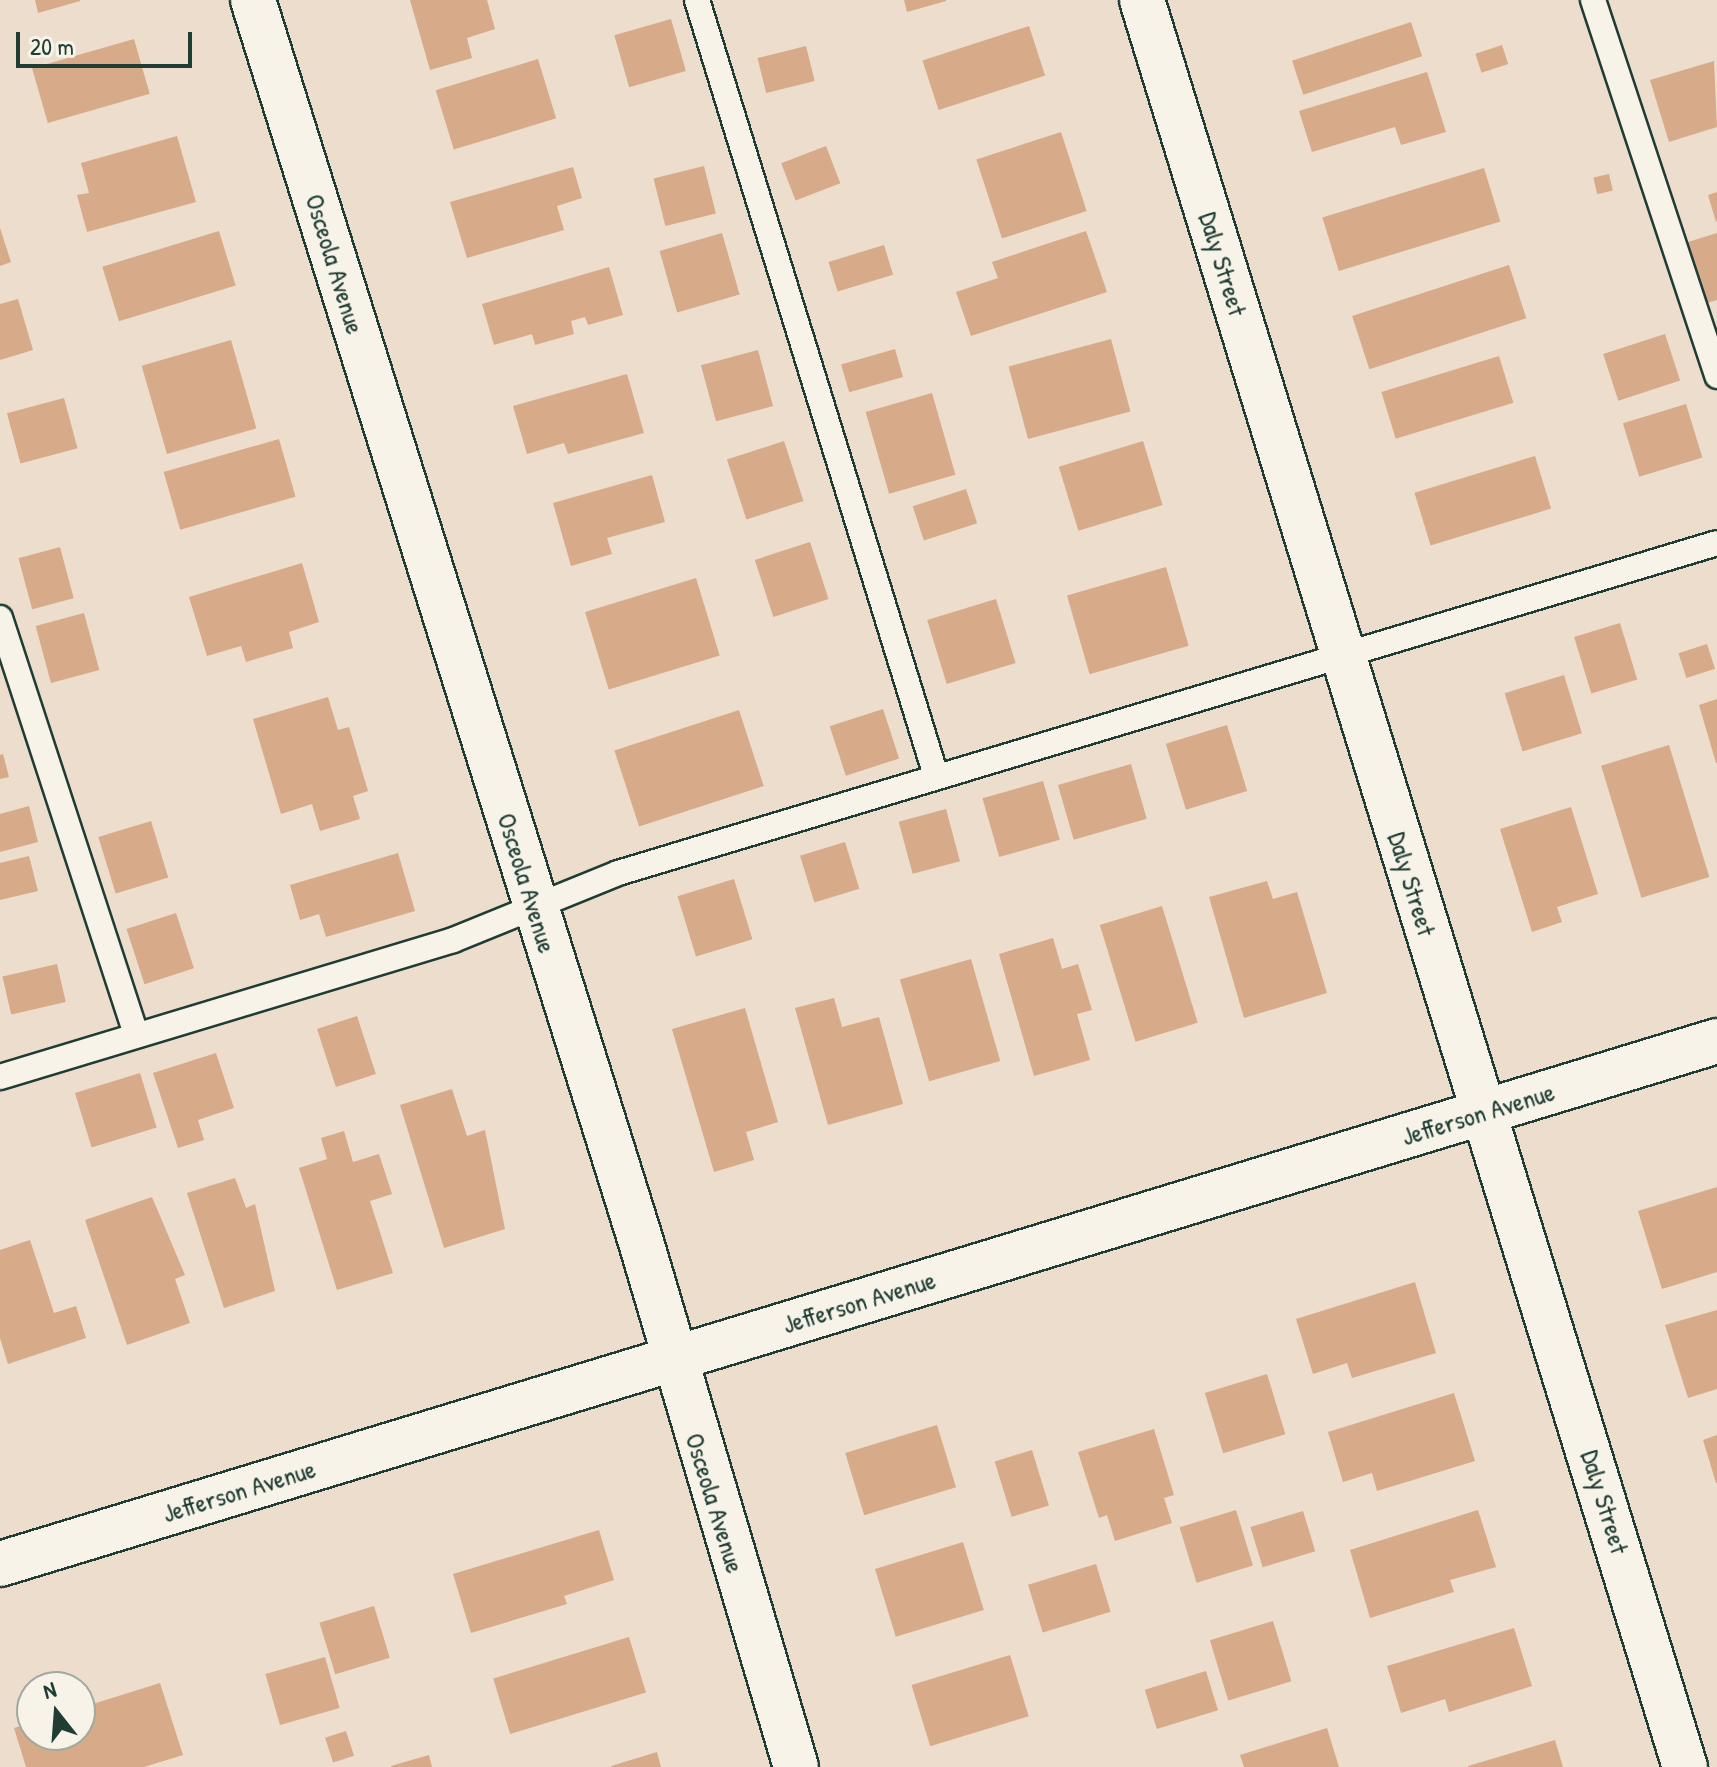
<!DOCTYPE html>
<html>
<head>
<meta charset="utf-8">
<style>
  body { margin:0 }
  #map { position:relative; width:1717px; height:1767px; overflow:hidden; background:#edddcc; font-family:"Patrick Hand",sans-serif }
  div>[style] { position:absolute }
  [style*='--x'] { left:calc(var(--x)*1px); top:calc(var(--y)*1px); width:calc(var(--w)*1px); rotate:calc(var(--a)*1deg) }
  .building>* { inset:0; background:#d7aa89; transform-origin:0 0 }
  .roads { filter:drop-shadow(2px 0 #1f3d34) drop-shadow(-2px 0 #1f3d34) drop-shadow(0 2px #1f3d34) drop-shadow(0 -2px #1f3d34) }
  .lane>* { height:24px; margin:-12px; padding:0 12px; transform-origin:12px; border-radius:12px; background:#f7f3e8 }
  .street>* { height:44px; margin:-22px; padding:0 22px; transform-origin:22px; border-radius:22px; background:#f7f3e8 }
  .secondary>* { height:44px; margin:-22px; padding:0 22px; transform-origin:22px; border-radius:22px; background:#f7f3e8 }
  span { translate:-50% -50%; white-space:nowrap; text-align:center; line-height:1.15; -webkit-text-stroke:6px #f7f3e8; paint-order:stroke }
  .street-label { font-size:26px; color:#1f3d34 }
  .north { position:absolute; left:16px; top:1671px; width:80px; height:80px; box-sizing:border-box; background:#f7f3e8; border:2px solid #a1aaa0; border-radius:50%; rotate:343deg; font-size:22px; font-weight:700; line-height:32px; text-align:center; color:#1f3d34 }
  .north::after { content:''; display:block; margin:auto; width:28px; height:36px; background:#1f3d34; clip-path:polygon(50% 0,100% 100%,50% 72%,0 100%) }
  .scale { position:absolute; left:16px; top:32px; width:176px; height:36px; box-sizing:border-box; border:4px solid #1f3d34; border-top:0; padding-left:10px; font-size:24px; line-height:28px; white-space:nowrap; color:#1f3d34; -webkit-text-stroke:6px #f7f3e8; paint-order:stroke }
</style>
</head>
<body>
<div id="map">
  <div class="building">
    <i style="clip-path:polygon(35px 0,80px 0,80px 1px,38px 13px)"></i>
    <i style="clip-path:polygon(410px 0,487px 0,495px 29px,467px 38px,472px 58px,430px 70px)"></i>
    <i style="clip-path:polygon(904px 0,946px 0,946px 1px,907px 12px)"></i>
    <i style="left:671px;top:19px;width:54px;height:59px;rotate:74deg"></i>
    <i style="left:1411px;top:22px;width:36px;height:125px;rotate:72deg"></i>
    <i style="left:1029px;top:26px;width:52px;height:112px;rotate:72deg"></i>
    <i style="left:134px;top:39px;width:57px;height:106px;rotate:74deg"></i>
    <i style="left:1502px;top:45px;width:20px;height:28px;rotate:72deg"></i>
    <i style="left:806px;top:46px;width:36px;height:50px;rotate:76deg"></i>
    <i style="left:538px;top:59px;width:62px;height:107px;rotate:73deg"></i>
    <i style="clip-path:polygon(1714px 61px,1717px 127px,1669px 142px,1650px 80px)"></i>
    <i style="clip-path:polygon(1427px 72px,1446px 132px,1401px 145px,1395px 127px,1312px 152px,1299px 111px)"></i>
    <i style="left:1061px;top:132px;width:83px;height:89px;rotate:72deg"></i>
    <i style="clip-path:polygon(177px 136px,196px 202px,87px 232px,77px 195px,89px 193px,81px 163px)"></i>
    <i style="left:826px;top:146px;width:40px;height:48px;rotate:69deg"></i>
    <i style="left:704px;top:166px;width:49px;height:52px;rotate:76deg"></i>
    <i style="clip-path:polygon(573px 167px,582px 198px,557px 206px,564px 230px,467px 258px,450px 202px)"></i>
    <i style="left:1484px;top:168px;width:56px;height:169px;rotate:73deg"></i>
    <i style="left:1609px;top:174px;width:17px;height:16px;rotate:77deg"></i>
    <i style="clip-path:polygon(1717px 192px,1717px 221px,1716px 222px,1708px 195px)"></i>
    <i style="clip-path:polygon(0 228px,11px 262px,0 266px)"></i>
    <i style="left:219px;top:231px;width:57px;height:122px;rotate:73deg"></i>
    <i style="clip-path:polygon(1086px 231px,1107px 292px,971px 336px,956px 292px,998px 278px,992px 262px)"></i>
    <i style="left:722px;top:233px;width:64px;height:65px;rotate:74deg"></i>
    <i style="clip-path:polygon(1717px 233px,1717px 300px,1707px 303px,1688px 242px)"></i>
    <i style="left:884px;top:245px;width:31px;height:58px;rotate:73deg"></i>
    <i style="left:1509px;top:265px;width:56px;height:165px;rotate:72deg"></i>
    <i style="clip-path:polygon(609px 267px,623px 315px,588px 325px,585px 317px,571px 321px,574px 334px,535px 345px,532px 334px,494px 345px,482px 304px)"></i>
    <i style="clip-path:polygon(18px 299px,33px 350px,0 360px,0 304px)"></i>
    <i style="left:1665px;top:334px;width:49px;height:65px;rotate:72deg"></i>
    <i style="left:1111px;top:339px;width:75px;height:106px;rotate:75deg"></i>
    <i style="left:231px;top:340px;width:92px;height:93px;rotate:74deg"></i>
    <i style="left:895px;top:349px;width:29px;height:56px;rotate:74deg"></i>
    <i style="left:758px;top:350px;width:58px;height:59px;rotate:75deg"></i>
    <i style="left:1499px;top:356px;width:49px;height:123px;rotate:73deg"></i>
    <i style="clip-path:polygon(627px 374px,644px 433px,568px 454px,564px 443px,527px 454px,513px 406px)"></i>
    <i style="left:932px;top:393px;width:85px;height:69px;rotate:74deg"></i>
    <i style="left:64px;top:398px;width:52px;height:59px;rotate:75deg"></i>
    <i style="left:1686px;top:404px;width:56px;height:66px;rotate:73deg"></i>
    <i style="left:279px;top:439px;width:60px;height:120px;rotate:74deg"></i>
    <i style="left:784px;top:441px;width:63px;height:60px;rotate:72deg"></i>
    <i style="left:1143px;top:441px;width:67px;height:88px;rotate:73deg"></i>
    <i style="left:1535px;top:456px;width:55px;height:126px;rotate:73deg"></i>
    <i style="clip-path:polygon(652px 475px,665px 522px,607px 538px,612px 554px,571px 566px,553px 503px)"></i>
    <i style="left:966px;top:489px;width:36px;height:56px;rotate:72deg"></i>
    <i style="left:810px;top:542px;width:60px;height:58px;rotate:72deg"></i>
    <i style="left:60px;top:547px;width:53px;height:43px;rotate:75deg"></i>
    <i style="clip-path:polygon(302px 563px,319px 622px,289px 632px,293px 648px,246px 662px,241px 646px,207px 656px,189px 597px)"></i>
    <i style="left:1166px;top:567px;width:82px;height:103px;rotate:74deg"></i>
    <i style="left:696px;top:578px;width:81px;height:116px;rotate:73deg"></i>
    <i style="left:996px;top:599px;width:67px;height:72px;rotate:73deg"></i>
    <i style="left:84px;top:613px;width:59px;height:50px;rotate:75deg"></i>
    <i style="left:1620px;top:623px;width:59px;height:48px;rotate:73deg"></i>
    <i style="left:1707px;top:644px;width:26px;height:30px;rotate:72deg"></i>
    <i style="left:1564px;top:675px;width:61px;height:62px;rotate:73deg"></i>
    <i style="clip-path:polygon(328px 697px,338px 730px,349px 727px,368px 791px,353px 796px,360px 819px,320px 831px,312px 804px,281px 814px,253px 719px)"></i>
    <i style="clip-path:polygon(1717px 699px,1717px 763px,1716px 763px,1699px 705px)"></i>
    <i style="left:883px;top:709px;width:52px;height:56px;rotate:72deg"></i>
    <i style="left:739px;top:710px;width:80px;height:131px;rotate:72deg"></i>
    <i style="left:1227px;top:725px;width:69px;height:64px;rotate:73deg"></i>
    <i style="left:1669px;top:745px;width:138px;height:71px;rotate:73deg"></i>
    <i style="clip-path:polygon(3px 754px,9px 777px,0 779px,0 755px)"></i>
    <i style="left:1131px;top:764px;width:57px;height:76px;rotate:74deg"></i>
    <i style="left:1043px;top:781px;width:61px;height:63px;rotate:74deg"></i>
    <i style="clip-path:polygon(29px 806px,38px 842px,0 852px,0 814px)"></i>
    <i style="clip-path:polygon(1571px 807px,1598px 894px,1557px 907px,1562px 922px,1532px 932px,1500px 829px)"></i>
    <i style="left:946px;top:809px;width:54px;height:49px;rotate:75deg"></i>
    <i style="left:151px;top:821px;width:59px;height:55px;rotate:73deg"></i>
    <i style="left:845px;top:842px;width:49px;height:47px;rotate:73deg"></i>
    <i style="clip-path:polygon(398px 853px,415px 911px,326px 937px,319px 914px,300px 920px,290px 885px)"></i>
    <i style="clip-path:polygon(29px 856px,38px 891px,0 900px,0 863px)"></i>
    <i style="left:734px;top:879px;width:63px;height:59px;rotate:73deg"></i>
    <i style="clip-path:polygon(1267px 881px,1273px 899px,1297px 892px,1327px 993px,1244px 1018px,1209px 897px)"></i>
    <i style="left:1162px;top:906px;width:122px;height:65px;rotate:73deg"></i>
    <i style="left:176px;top:913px;width:58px;height:52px;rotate:72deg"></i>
    <i style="clip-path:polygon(1053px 938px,1062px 969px,1078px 964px,1092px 1010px,1077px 1014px,1090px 1060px,1034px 1076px,999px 954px)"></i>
    <i style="left:971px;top:959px;width:106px;height:74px;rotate:74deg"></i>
    <i style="left:57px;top:964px;width:39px;height:56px;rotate:77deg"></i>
    <i style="clip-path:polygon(834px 998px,842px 1027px,879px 1017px,903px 1104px,828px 1125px,795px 1008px)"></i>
    <i style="clip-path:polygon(745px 1008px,778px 1122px,746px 1132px,754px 1160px,714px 1172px,672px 1029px)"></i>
    <i style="left:357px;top:1016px;width:61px;height:42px;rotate:72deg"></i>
    <i style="clip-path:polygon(216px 1053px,234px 1108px,198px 1120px,204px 1140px,178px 1148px,153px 1073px)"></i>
    <i style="left:140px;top:1073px;width:57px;height:68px;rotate:73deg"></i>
    <i style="clip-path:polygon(452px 1089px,467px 1136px,485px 1130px,505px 1229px,444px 1248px,400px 1105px)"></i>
    <i style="clip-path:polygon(344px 1131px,353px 1162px,379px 1154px,392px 1194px,370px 1201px,393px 1273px,337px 1290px,299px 1168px,327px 1159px,321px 1138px)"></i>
    <i style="clip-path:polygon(235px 1178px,246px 1208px,255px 1204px,275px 1291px,224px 1308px,187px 1193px)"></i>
    <i style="clip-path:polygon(1717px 1187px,1717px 1272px,1662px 1289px,1638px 1211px)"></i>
    <i style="clip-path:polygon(152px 1197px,185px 1275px,175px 1279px,190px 1323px,127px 1345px,85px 1220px)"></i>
    <i style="clip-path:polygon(30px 1240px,54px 1313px,76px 1306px,86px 1338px,8px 1364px,0 1338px,0 1250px)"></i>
    <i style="clip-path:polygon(1415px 1282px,1436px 1353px,1352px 1378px,1347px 1363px,1313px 1374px,1296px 1319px)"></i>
    <i style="clip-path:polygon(1717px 1310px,1717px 1389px,1688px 1398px,1665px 1325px)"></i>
    <i style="left:1267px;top:1374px;width:63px;height:65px;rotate:73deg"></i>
    <i style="clip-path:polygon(1454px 1393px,1475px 1461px,1377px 1491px,1372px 1473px,1343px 1482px,1328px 1432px)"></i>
    <i style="left:937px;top:1425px;width:65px;height:96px;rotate:73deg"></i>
    <i style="clip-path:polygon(1154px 1429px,1174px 1495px,1164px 1498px,1172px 1523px,1115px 1541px,1107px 1515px,1099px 1518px,1078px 1452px)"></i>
    <i style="clip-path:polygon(1717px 1435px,1717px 1483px,1716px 1483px,1703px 1440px)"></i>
    <i style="left:1032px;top:1450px;width:58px;height:39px;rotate:73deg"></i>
    <i style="left:1236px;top:1510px;width:58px;height:59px;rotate:73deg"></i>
    <i style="clip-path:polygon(1478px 1510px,1496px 1567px,1450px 1580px,1454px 1592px,1370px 1618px,1350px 1550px)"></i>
    <i style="left:1303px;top:1511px;width:42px;height:55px;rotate:73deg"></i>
    <i style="clip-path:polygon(599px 1530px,614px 1580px,564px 1596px,567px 1604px,471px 1633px,453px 1574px)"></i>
    <i style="left:963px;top:1542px;width:71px;height:92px;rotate:73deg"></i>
    <i style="left:1096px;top:1564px;width:50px;height:71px;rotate:73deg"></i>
    <i style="left:374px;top:1606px;width:54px;height:57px;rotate:73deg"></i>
    <i style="left:1273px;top:1621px;width:63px;height:66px;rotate:73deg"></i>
    <i style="clip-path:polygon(1514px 1628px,1532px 1686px,1449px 1712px,1445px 1699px,1401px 1713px,1387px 1666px)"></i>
    <i style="left:629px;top:1637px;width:58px;height:142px;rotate:73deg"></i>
    <i style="left:1010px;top:1655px;width:64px;height:103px;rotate:73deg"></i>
    <i style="left:325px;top:1657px;width:53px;height:62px;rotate:74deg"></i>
    <i style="left:1206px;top:1671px;width:41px;height:64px;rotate:73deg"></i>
    <i style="clip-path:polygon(160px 1683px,183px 1755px,144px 1767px,26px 1767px,14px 1728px,32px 1723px,32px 1735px,80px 1735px,80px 1708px)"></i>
    <i style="clip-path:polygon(1327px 1728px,1339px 1767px,1244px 1767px,1240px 1755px)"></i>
    <i style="left:346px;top:1731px;width:26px;height:22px;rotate:72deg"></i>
    <i style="clip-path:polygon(1555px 1740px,1563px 1767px,1468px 1767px,1468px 1766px)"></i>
    <i style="clip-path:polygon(657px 1752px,661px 1767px,612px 1767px,611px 1766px)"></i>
    <i style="clip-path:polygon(429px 1755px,432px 1767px,391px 1767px,391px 1766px)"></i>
  </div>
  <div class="roads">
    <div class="lane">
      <i style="--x:697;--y:0;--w:812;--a:72.88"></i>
      <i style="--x:1593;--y:0;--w:396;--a:71.7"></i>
      <i style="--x:0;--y:618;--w:438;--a:71.9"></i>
      <i style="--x:0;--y:1077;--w:473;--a:-16.8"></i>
      <i style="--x:453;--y:940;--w:178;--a:-22.1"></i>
      <i style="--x:618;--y:873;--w:1147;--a:-16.71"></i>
    </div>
    <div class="street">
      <i style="--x:253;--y:0;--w:1301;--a:72.65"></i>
      <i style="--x:641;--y:1242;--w:547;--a:73.55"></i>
      <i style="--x:1142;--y:0;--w:1849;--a:72.92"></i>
    </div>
    <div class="secondary">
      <i style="--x:0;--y:1564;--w:1795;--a:-16.94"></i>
    </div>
  </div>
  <div class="street-label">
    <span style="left:335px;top:264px;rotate:73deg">Osceola Avenue</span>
    <span style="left:1223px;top:264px;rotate:73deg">Daly Street</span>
    <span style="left:527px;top:883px;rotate:73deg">Osceola Avenue</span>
    <span style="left:1412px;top:884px;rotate:73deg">Daly Street</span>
    <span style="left:1478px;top:1114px;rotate:-17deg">Jefferson Avenue</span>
    <span style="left:859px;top:1302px;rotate:-17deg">Jefferson Avenue</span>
    <span style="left:239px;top:1491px;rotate:-17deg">Jefferson Avenue</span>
    <span style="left:1605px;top:1502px;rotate:73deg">Daly Street</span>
    <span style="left:715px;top:1503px;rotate:73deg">Osceola Avenue</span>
  </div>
  <div class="north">N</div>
  <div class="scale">20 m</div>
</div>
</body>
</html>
